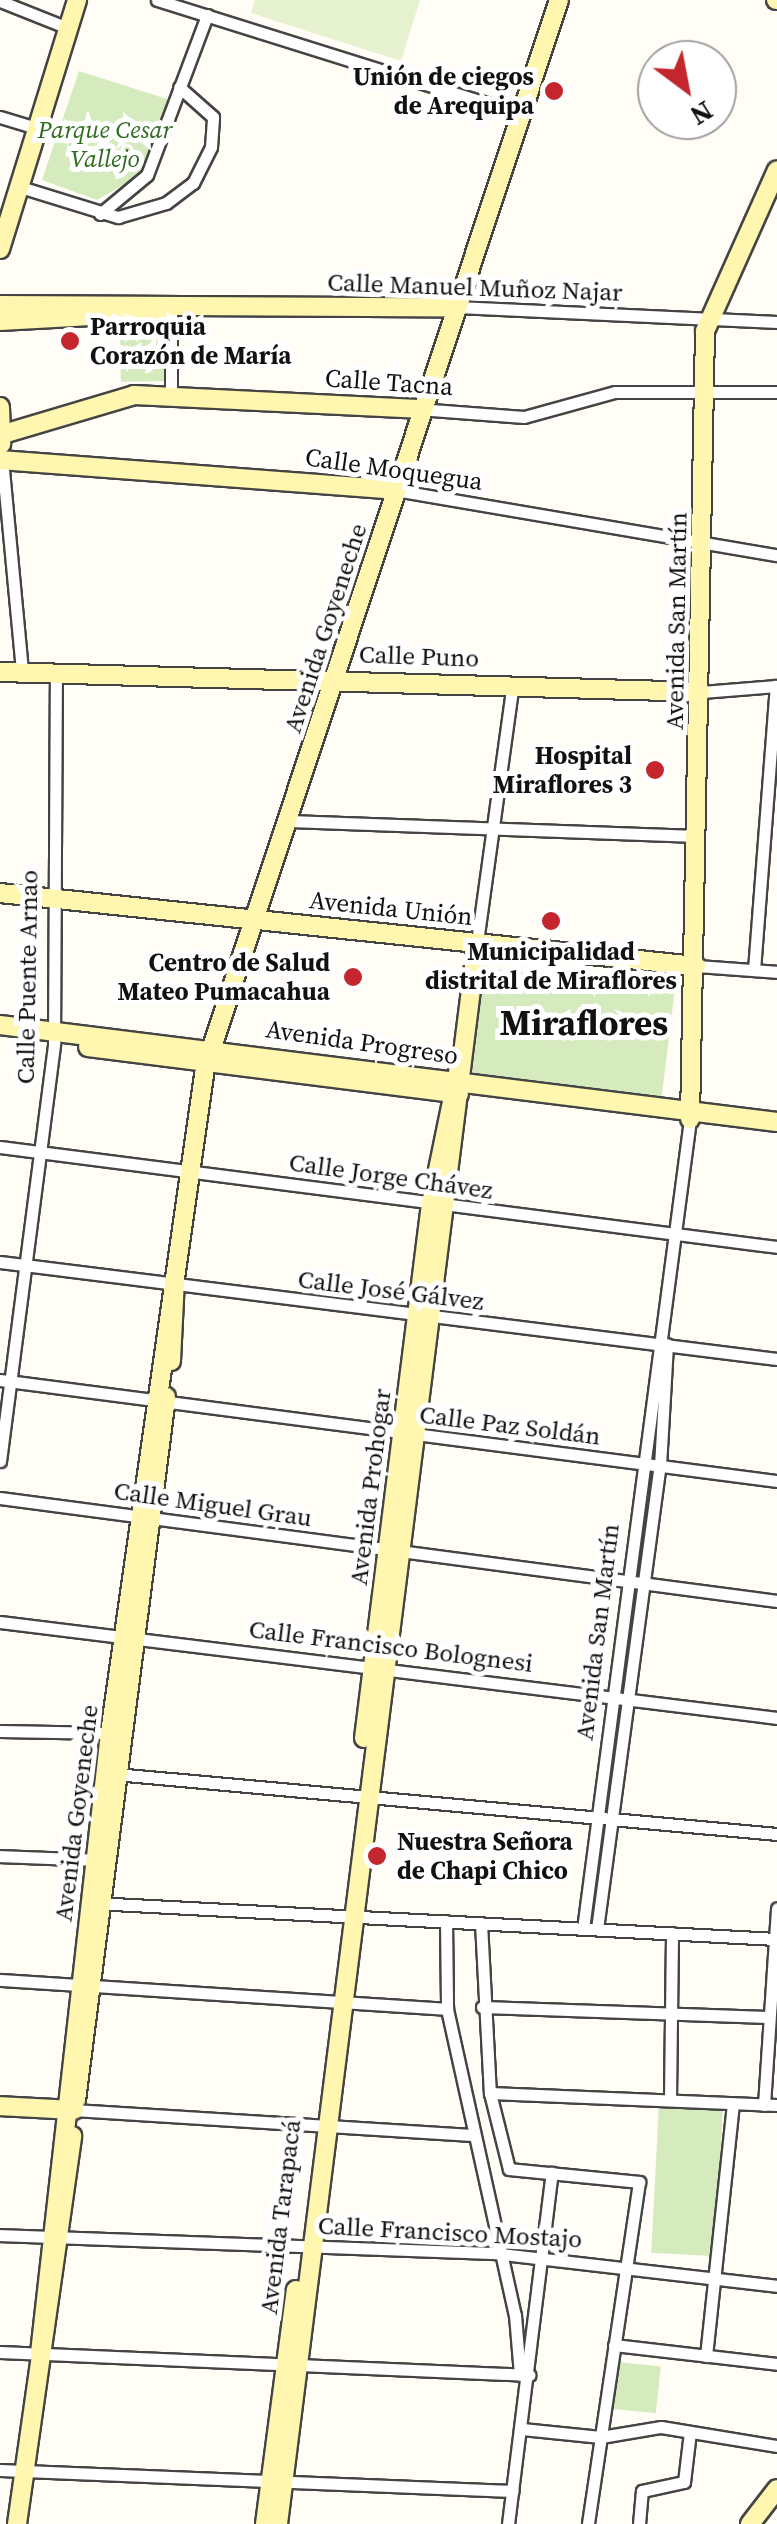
<!DOCTYPE html>
<html>
<head>
<meta charset="utf-8">
<style>
  body { margin:0 }
  #map { position:relative; width:777px; height:2524px; overflow:hidden; background:#fffdf5; font-family:"Source Serif 4",serif }
  div>[style] { position:absolute }
  [style*='--x'] { left:calc(var(--x)*1px); top:calc(var(--y)*1px); width:calc(var(--w)*1px); rotate:calc(var(--a)*1deg) }
  .green>* { inset:0; background:#d5ebbd; transform-origin:0 0 }
  .pitch>* { inset:0; background:#e6f2cf }
  .roads { filter:drop-shadow(2px 0 #444) drop-shadow(-2px 0 #444) drop-shadow(0 2px #444) drop-shadow(0 -2px #444) }
  .street>* { height:11px; margin:-5.5px; padding:0 5.5px; transform-origin:5.5px; border-radius:5.5px; background:#fff }
  .secondary>* { height:18px; margin:-9px; padding:0 9px; transform-origin:9px; border-radius:9px; background:#fff6b0 }
  .dots>* { width:28px; height:28px; translate:-50% -50%; box-sizing:border-box; border:5px solid #fff; border-radius:50% }
  span { translate:-50% -50%; white-space:nowrap; text-align:center; line-height:1.15; -webkit-text-stroke:10px #fff; paint-order:stroke }
  .poi-label { font-size:25px; color:#111; font-weight:700 }
  .right { translate:-100% -50%; text-align:right }
  .left { translate:0 -50%; text-align:left }
  .park-label { font-size:25px; color:#2f6b1f; font-style:italic }
  .street-label { font-size:25px; color:#111 }
  .district-label { font-size:35px; color:#111; font-weight:700 }
  .north { position:absolute; left:637px; top:40px; width:100px; height:100px; box-sizing:border-box; background:#fff; border:2px solid #a0a0a0; border-radius:50%; rotate:148deg; font-size:28px; font-weight:700; line-height:40px; text-align:center; color:#111 }
  .north::after { content:''; display:block; margin:auto; width:35px; height:45px; background:#c4262e; clip-path:polygon(50% 0,100% 100%,50% 72%,0 100%) }
</style>
</head>
<body>
<div id="map">
  <div class="green">
    <i style="clip-path:polygon(79px 71px,170px 100px,147px 171px,97px 200px,42px 180px)"></i>
    <i style="left:165px;top:331px;width:50px;height:45px;rotate:89deg"></i>
    <i style="left:485px;top:968px;width:191px;height:106px;rotate:7deg"></i>
    <i style="left:659px;top:2104px;width:64px;height:149px;rotate:3deg"></i>
    <i style="left:617px;top:2362px;width:44px;height:47px;rotate:6deg"></i>
  </div>
  <div class="pitch">
    <i style="clip-path:polygon(255px 0,420px 0,401px 61px,251px 13px)"></i>
  </div>
  <div class="roads">
    <div class="street">
      <i style="--x:157;--y:0;--w:381;--a:17.4"></i>
      <i style="--x:0;--y:1;--w:73;--a:21.7"></i>
      <i style="--x:0;--y:117;--w:38;--a:17"></i>
      <i style="--x:17;--y:186;--w:106;--a:17.1"></i>
      <i style="--x:118;--y:217;--w:50;--a:-16.3"></i>
      <i style="--x:166;--y:203;--w:34;--a:-37"></i>
      <i style="--x:193;--y:183;--w:40;--a:-63.4"></i>
      <i style="--x:211;--y:147;--w:30;--a:-86"></i>
      <i style="--x:213;--y:117;--w:45;--a:-138.6"></i>
      <i style="--x:100;--y:214;--w:61;--a:-39.7"></i>
      <i style="--x:147;--y:175;--w:171;--a:-69.4"></i>
      <i style="--x:457;--y:307;--w:320;--a:2.7"></i>
      <i style="--x:171;--y:395;--w:91;--a:-90"></i>
      <i style="--x:418;--y:409;--w:106;--a:4.3"></i>
      <i style="--x:524;--y:417;--w:94;--a:-15.4"></i>
      <i style="--x:615;--y:392;--w:162;--a:0"></i>
      <i style="--x:2;--y:459;--w:213;--a:84.6"></i>
      <i style="--x:395;--y:490;--w:387;--a:9.7"></i>
      <i style="--x:701;--y:692;--w:76;--a:-4.5"></i>
      <i style="--x:288;--y:821;--w:410;--a:2.1"></i>
      <i style="--x:477;--y:942;--w:261;--a:-82.1"></i>
      <i style="--x:696;--y:966;--w:81;--a:4.2"></i>
      <i style="--x:754;--y:970;--w:285;--a:-85.6"></i>
      <i style="--x:0;--y:1147;--w:783;--a:7.33"></i>
      <i style="--x:0;--y:1262;--w:783;--a:7.12"></i>
      <i style="--x:0;--y:1380;--w:784;--a:7.41"></i>
      <i style="--x:0;--y:1461;--w:421;--a:-82.6"></i>
      <i style="--x:54;--y:1043;--w:372;--a:-89.7"></i>
      <i style="--x:0;--y:1498;--w:784;--a:7.55"></i>
      <i style="--x:0;--y:1622;--w:783;--a:7.04"></i>
      <i style="--x:0;--y:1731;--w:110;--a:1"></i>
      <i style="--x:115;--y:1774;--w:665;--a:5.18"></i>
      <i style="--x:0;--y:1856;--w:101;--a:2.3"></i>
      <i style="--x:94;--y:1903;--w:684;--a:3.02"></i>
      <i style="--x:446;--y:1921;--w:88;--a:89.3"></i>
      <i style="--x:447;--y:2009;--w:313;--a:77.5"></i>
      <i style="--x:515;--y:2315;--w:60;--a:85.2"></i>
      <i style="--x:481;--y:1923;--w:170;--a:87"></i>
      <i style="--x:490;--y:2093;--w:78;--a:76"></i>
      <i style="--x:509;--y:2169;--w:131;--a:5.7"></i>
      <i style="--x:639;--y:2182;--w:346;--a:98.5"></i>
      <i style="--x:583;--y:1929;--w:817;--a:-82.47"></i>
      <i style="--x:597;--y:1929;--w:467;--a:-82.3"></i>
      <i style="--x:660;--y:1466;--w:122;--a:-86.7"></i>
      <i style="--x:0;--y:1980;--w:448;--a:3.7"></i>
      <i style="--x:482;--y:2007;--w:287;--a:2"></i>
      <i style="--x:490;--y:2093;--w:287;--a:2.4"></i>
      <i style="--x:670;--y:2099;--w:166;--a:-89.3"></i>
      <i style="--x:764;--y:2105;--w:197;--a:-86.2"></i>
      <i style="--x:75;--y:2110;--w:396;--a:3.6"></i>
      <i style="--x:0;--y:2235;--w:493;--a:2.1"></i>
      <i style="--x:493;--y:2253;--w:286;--a:6.6"></i>
      <i style="--x:614;--y:2345;--w:164;--a:6.6"></i>
      <i style="--x:0;--y:2352;--w:530;--a:2.48"></i>
      <i style="--x:706;--y:2356;--w:254;--a:-83.9"></i>
      <i style="--x:522;--y:2429;--w:79;--a:5.8"></i>
      <i style="--x:601;--y:2437;--w:61;--a:-9.5"></i>
      <i style="--x:661;--y:2427;--w:118;--a:9.3"></i>
      <i style="--x:0;--y:2470;--w:513;--a:2.34"></i>
      <i style="--x:508;--y:2524;--w:354;--a:-82.9"></i>
      <i style="--x:639;--y:2524;--w:33;--a:-85"></i>
      <i style="--x:642;--y:2491;--w:43;--a:-12.1"></i>
      <i style="--x:684;--y:2482;--w:50;--a:-83.2"></i>
    </div>
    <div class="secondary">
      <i style="--x:776;--y:0;--w:1;--a:0"></i>
      <i style="--x:0;--y:249;--w:261;--a:-72.8"></i>
      <i style="--x:0;--y:305;--w:457;--a:0.3"></i>
      <i style="--x:0;--y:321;--w:164;--a:-3.1"></i>
      <i style="--x:0;--y:407;--w:37;--a:88"></i>
      <i style="--x:0;--y:435;--w:140;--a:-16.6"></i>
      <i style="--x:134;--y:395;--w:284;--a:2.8"></i>
      <i style="--x:0;--y:460;--w:396;--a:4.3"></i>
      <i style="--x:0;--y:672;--w:701;--a:1.63"></i>
      <i style="--x:0;--y:893;--w:700;--a:5.99"></i>
      <i style="--x:0;--y:1025;--w:783;--a:7.12"></i>
      <i style="--x:88;--y:1047;--w:374;--a:7.2"></i>
      <i style="--x:690;--y:1119;--w:788;--a:-88.91"></i>
      <i style="--x:705;--y:331;--w:176;--a:-65.9"></i>
      <i style="--x:171;--y:1361;--w:82;--a:-87.2"></i>
      <i style="--x:364;--y:1738;--w:538;--a:-82.85"></i>
      <i style="--x:431;--y:1204;--w:140;--a:-78.4"></i>
      <i style="--x:76;--y:2100;--w:709;--a:-82.7"></i>
      <i style="--x:0;--y:2106;--w:74;--a:3.1"></i>
      <i style="--x:40;--y:2353;--w:624;--a:-83.56"></i>
      <i style="--x:110;--y:1733;--w:672;--a:-81.87"></i>
      <i style="--x:205;--y:1068;--w:1125;--a:-71.66"></i>
      <i style="--x:17;--y:2524;--w:392;--a:-81.9"></i>
      <i style="--x:265;--y:2524;--w:236;--a:-82.5"></i>
      <i style="--x:278;--y:2524;--w:1594;--a:-82.83"></i>
      <i style="--x:750;--y:2524;--w:44;--a:-52.4"></i>
    </div>
  </div>
  <div class="dots">
    <i style="left:554px;top:91px;background:#c4262e"></i>
    <i style="left:70px;top:341px;background:#c4262e"></i>
    <i style="left:655px;top:770px;background:#c4262e"></i>
    <i style="left:551px;top:921px;background:#c4262e"></i>
    <i style="left:353px;top:977px;background:#c4262e"></i>
    <i style="left:377px;top:1856px;background:#c4262e"></i>
  </div>
  <div class="poi-label">
    <span class="right" style="left:534px;top:91px">Unión de ciegos<br>de Arequipa</span>
    <span class="left" style="left:90px;top:341px">Parroquia<br>Corazón de María</span>
    <span class="right" style="left:632px;top:770px">Hospital<br>Miraflores 3</span>
    <span style="left:551px;top:966px">Municipalidad<br>distrital de Miraflores</span>
    <span class="right" style="left:330px;top:977px">Centro de Salud<br>Mateo Pumacahua</span>
    <span class="left" style="left:397px;top:1856px">Nuestra Señora<br>de Chapi Chico</span>
  </div>
  <div class="park-label">
    <span style="left:105px;top:144px">Parque Cesar<br>Vallejo</span>
  </div>
  <div class="street-label">
    <span style="left:475px;top:287px;rotate:2deg">Calle Manuel Muñoz Najar</span>
    <span style="left:389px;top:382px;rotate:4deg">Calle Tacna</span>
    <span style="left:394px;top:469px;rotate:8deg">Calle Moquegua</span>
    <span style="left:676px;top:621px;rotate:-89deg">Avenida San Martín</span>
    <span style="left:325px;top:628px;rotate:-72deg">Avenida Goyeneche</span>
    <span style="left:419px;top:656px;rotate:2deg">Calle Puno</span>
    <span style="left:391px;top:908px;rotate:6deg">Avenida Unión</span>
    <span style="left:27px;top:977px;rotate:-89deg">Calle Puente Arnao</span>
    <span style="left:362px;top:1042px;rotate:8deg">Avenida Progreso</span>
    <span style="left:391px;top:1176px;rotate:8deg">Calle Jorge Chávez</span>
    <span style="left:391px;top:1290px;rotate:7deg">Calle José Gálvez</span>
    <span style="left:510px;top:1425px;rotate:7deg">Calle Paz Soldán</span>
    <span style="left:370px;top:1487px;rotate:-83deg">Avenida Prohogar</span>
    <span style="left:213px;top:1504px;rotate:8deg">Calle Miguel Grau</span>
    <span style="left:597px;top:1632px;rotate:-83deg">Avenida San Martín</span>
    <span style="left:391px;top:1646px;rotate:7deg">Calle Francisco Bolognesi</span>
    <span style="left:76px;top:1813px;rotate:-83deg">Avenida Goyeneche</span>
    <span style="left:280px;top:2217px;rotate:-83deg">Avenida Tarapacá</span>
    <span style="left:450px;top:2232px;rotate:3deg">Calle Francisco Mostajo</span>
  </div>
  <div class="district-label">
    <span style="left:584px;top:1023px">Miraflores</span>
  </div>
  <div class="north">N</div>
</div>
</body>
</html>
